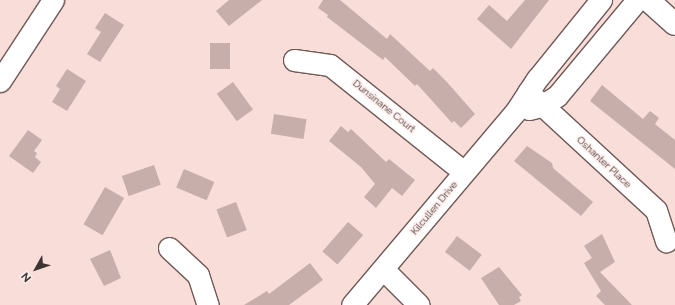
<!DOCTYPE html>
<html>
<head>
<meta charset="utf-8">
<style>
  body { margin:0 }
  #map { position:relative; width:675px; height:305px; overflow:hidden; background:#f8ddd9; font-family:Raleway,sans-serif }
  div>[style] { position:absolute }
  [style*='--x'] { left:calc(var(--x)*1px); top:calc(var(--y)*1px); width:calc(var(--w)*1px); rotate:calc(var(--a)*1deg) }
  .building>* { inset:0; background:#c8aeab; transform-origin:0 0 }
  .roads { filter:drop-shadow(1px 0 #705956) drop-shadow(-1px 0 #705956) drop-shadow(0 1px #705956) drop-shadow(0 -1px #705956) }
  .minor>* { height:21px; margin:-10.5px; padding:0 10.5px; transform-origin:10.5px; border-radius:10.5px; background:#fff }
  .major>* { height:22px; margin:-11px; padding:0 11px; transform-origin:11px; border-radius:11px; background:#fff }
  span { translate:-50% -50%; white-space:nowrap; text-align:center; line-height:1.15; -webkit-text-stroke:3px #feedeb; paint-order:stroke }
  .street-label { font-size:10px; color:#3e3432 }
  .north { position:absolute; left:16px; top:249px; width:40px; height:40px; -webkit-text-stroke:3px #feedeb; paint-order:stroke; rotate:230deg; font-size:11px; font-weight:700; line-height:16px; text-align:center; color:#3e3432 }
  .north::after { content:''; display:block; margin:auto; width:14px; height:18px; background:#3e3432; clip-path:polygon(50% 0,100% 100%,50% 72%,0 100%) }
</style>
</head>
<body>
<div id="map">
  <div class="building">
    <i style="clip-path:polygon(229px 0,262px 0,229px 26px,216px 11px)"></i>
    <i style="clip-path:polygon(323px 0,340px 0,387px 39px,390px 34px,430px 71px,433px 68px,446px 81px,475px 114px,461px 128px,454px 121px,452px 123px,417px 84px,415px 86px,385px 57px,383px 60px,327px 17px,328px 15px,318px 8px)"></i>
    <i style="clip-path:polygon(525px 0,549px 0,511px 49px,477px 19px,489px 5px,507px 21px)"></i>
    <i style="clip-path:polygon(105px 13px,124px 25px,100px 62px,87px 54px,101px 32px,95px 28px)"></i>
    <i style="left:210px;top:43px;width:20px;height:26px"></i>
    <i style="clip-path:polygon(67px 69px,86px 81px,67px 111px,52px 102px,60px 89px,56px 86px)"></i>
    <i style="left:233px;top:82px;width:34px;height:20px;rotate:54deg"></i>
    <i style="clip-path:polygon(602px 85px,643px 119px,650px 111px,659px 118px,655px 124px,675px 140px,675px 169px,590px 101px)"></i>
    <i style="left:274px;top:114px;width:33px;height:20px;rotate:9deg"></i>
    <i style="clip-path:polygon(341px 126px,348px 132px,351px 129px,386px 162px,389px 159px,415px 180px,402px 196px,392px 188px,376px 208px,364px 197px,375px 184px,361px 167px,329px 141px)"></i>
    <i style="clip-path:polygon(28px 130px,42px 140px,34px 151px,37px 153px,35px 157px,41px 162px,33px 173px,9px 156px)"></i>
    <i style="clip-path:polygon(527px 146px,552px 163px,553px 168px,593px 202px,581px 216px,514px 161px)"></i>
    <i style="left:154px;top:165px;width:21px;height:34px;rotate:71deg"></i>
    <i style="left:184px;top:169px;width:33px;height:20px;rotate:23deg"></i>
    <i style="left:105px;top:187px;width:22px;height:43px;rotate:30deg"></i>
    <i style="left:236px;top:202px;width:30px;height:21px;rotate:69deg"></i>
    <i style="left:348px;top:222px;width:20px;height:39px;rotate:41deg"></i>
    <i style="clip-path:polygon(602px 234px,615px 262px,600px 272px,632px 305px,605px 305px,596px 296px,601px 291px,584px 263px,592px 258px,584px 246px)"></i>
    <i style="left:457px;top:236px;width:31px;height:20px;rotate:37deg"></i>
    <i style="clip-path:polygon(110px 250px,121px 278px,104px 286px,90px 259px)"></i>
    <i style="clip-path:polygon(310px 263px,323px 280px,289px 305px,244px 305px,267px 291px,269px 294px)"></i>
    <i style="clip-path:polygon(499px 267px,522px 295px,519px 297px,521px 301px,514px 305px,499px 305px,481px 278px)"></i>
  </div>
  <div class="roads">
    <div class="minor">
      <i style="--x:294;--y:60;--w:36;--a:8"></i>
      <i style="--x:330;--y:65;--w:171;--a:38.6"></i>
      <i style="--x:0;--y:81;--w:97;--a:-56.8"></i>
      <i style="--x:528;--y:92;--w:174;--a:42.7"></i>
      <i style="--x:656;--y:210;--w:33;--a:72"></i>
      <i style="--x:529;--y:109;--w:12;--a:-14"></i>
      <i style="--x:541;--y:106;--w:19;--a:-32"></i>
      <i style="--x:557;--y:96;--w:125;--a:-50.2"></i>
      <i style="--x:169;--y:248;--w:40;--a:43"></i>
      <i style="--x:198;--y:275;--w:32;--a:72"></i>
      <i style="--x:384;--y:270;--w:49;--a:45"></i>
      <i style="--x:352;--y:305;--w:254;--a:-49.8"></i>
      <i style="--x:516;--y:111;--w:38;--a:-57"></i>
      <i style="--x:537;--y:79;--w:102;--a:-51"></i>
    </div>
    <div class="major">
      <i style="--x:648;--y:0;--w:36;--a:42"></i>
    </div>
  </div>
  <div class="street-label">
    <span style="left:384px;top:106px;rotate:39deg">Dunsinane Court</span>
    <span style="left:604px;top:162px;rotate:43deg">Oshanter Place</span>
    <span style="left:434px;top:208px;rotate:-50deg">Kilcullen Drive</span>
  </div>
  <div class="north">N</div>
</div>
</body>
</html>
